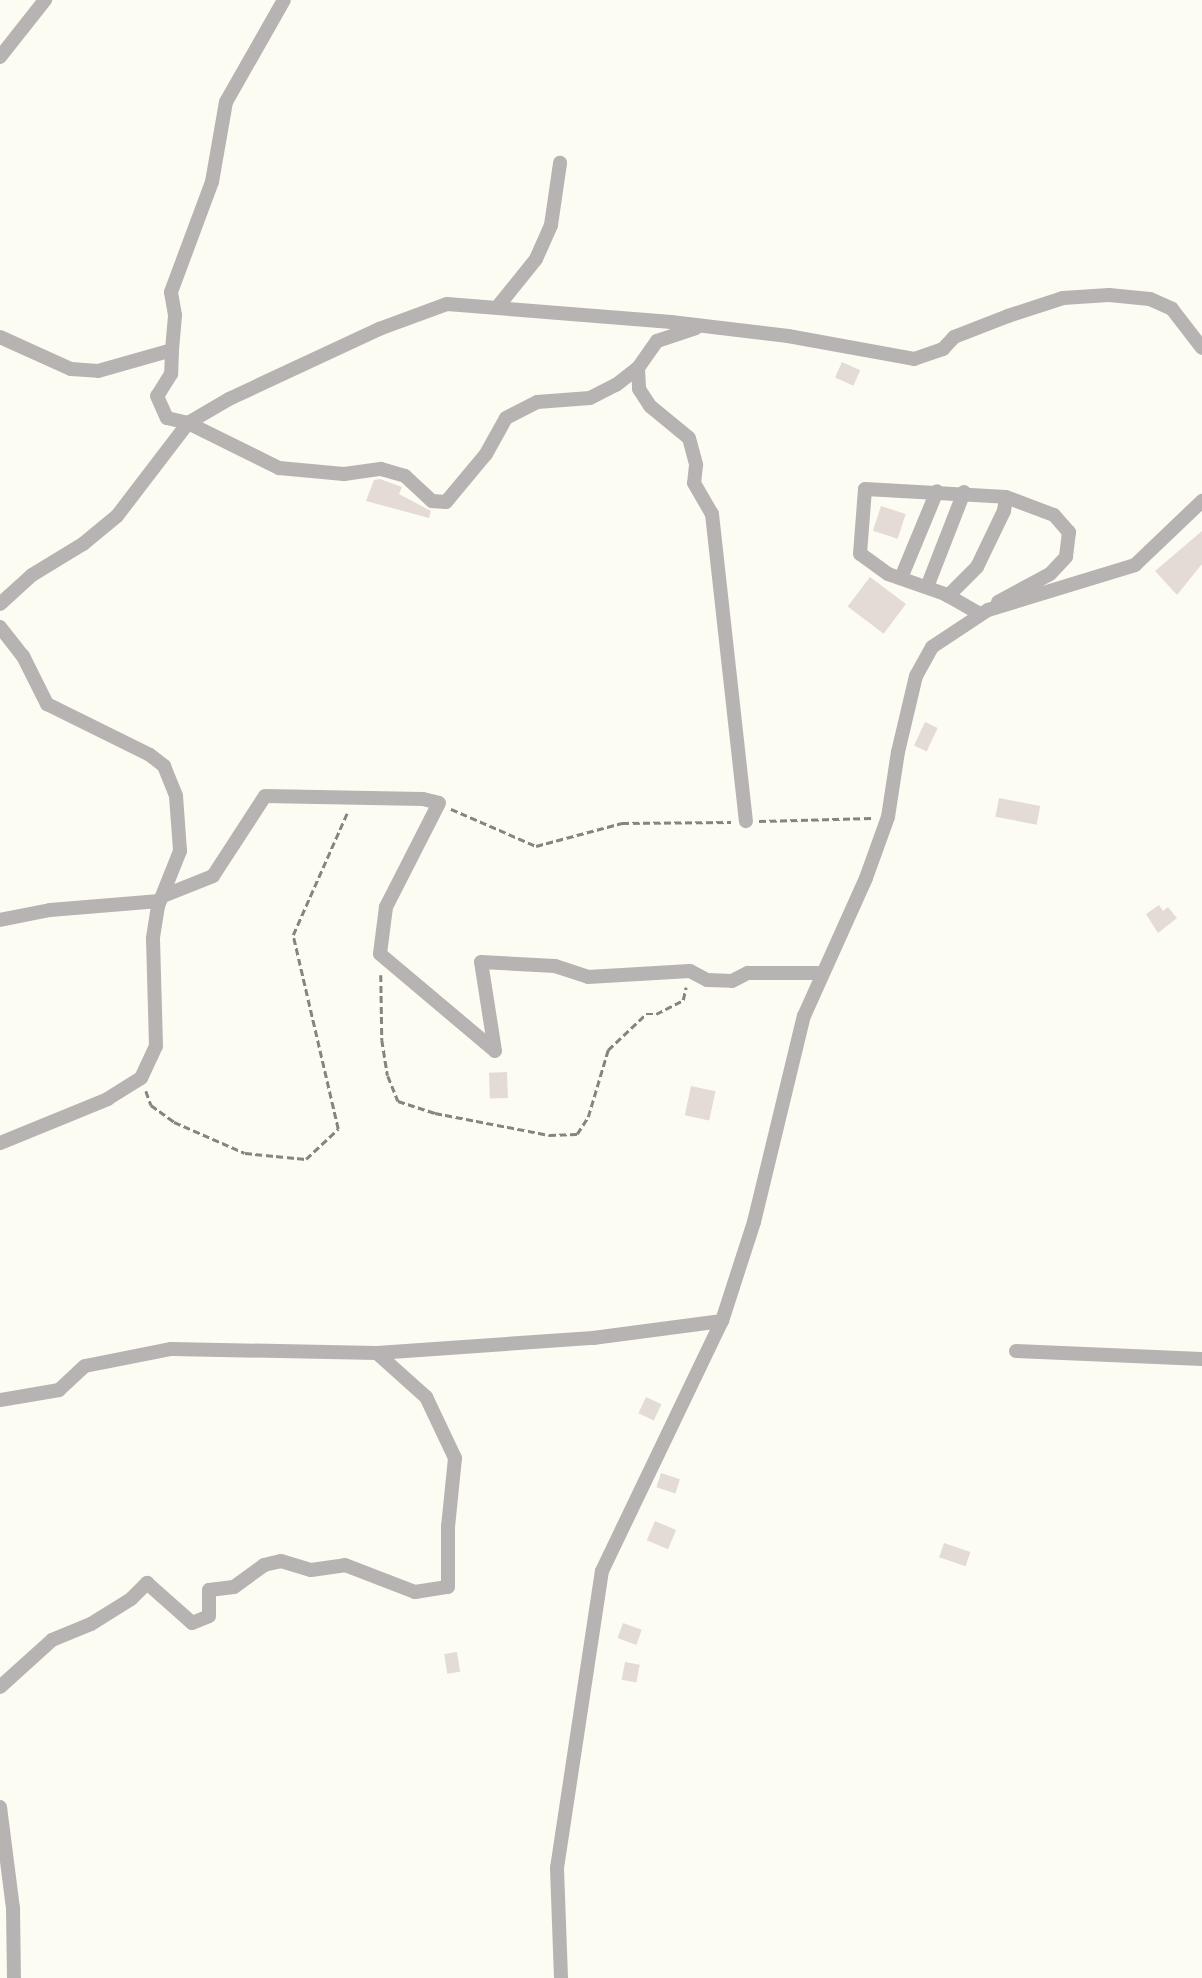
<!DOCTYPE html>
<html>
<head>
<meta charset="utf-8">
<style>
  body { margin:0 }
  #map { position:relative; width:1202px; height:1978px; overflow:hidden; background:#fdfcf3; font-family:Cabin,sans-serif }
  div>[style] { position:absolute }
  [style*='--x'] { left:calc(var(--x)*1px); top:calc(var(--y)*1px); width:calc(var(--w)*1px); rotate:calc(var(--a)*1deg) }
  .building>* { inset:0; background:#e4dbd5; transform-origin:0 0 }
  .path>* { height:2.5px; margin-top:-1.25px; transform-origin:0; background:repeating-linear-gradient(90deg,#85857f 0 7px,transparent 0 10.5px) }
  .minor>* { height:14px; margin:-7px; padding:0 7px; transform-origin:7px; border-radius:7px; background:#b8b3b3 }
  span { translate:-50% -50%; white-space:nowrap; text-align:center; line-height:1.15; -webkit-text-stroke:7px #fff; paint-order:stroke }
</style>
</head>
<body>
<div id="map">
  <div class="building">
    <i style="left:842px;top:362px;width:20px;height:17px;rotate:24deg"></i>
    <i style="clip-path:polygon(380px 479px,402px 487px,399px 494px,431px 511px,429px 518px,366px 501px,374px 480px)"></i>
    <i style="left:881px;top:506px;width:26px;height:26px;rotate:18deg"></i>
    <i style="clip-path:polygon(1202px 531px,1202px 564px,1177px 595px,1155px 571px)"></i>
    <i style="left:870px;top:577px;width:45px;height:37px;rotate:37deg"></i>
    <i style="left:925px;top:722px;width:14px;height:26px;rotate:25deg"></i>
    <i style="left:999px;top:798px;width:42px;height:19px;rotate:11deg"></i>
    <i style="clip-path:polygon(1159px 905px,1163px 911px,1168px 907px,1177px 918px,1158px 933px,1146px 914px)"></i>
    <i style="left:507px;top:1072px;width:26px;height:18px;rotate:88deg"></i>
    <i style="left:691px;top:1086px;width:25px;height:30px;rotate:12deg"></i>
    <i style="left:646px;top:1397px;width:17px;height:18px;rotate:25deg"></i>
    <i style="left:661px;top:1473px;width:20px;height:15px;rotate:18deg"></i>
    <i style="left:655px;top:1521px;width:23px;height:21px;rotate:23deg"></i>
    <i style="left:944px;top:1543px;width:28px;height:15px;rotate:19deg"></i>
    <i style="left:623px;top:1623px;width:20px;height:16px;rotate:20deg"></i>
    <i style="left:457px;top:1652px;width:20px;height:13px;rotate:81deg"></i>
    <i style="left:625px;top:1662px;width:15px;height:18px;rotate:11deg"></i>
  </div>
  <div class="path">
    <i style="--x:451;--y:809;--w:93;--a:23.5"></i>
    <i style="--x:536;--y:846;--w:89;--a:-15"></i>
    <i style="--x:622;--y:823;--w:109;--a:-0.5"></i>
    <i style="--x:759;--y:821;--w:112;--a:-1.5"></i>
    <i style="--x:381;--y:975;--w:65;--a:89.1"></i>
    <i style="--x:382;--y:1040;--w:36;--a:81"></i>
    <i style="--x:388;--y:1076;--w:27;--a:68"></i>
    <i style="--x:398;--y:1101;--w:39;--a:18"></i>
    <i style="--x:435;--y:1113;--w:116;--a:10.9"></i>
    <i style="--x:549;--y:1135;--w:28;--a:-2"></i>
    <i style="--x:577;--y:1134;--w:20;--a:-57"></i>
    <i style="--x:588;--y:1117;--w:70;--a:-73.4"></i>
    <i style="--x:608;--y:1050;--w:52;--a:-43.5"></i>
    <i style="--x:646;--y:1014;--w:10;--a:0"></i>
    <i style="--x:656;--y:1014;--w:30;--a:-27"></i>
    <i style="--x:683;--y:1000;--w:13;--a:-77"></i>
    <i style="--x:146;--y:1091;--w:15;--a:70"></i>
    <i style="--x:151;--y:1105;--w:29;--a:36"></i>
    <i style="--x:174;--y:1122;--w:77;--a:23.6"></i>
    <i style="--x:245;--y:1153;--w:61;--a:5.6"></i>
    <i style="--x:306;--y:1159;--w:44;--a:-43.2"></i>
    <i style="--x:338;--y:1129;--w:199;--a:-103.1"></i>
    <i style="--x:293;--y:935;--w:133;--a:-66.1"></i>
  </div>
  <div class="minor">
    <i style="--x:0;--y:57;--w:73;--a:-51.7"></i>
    <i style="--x:499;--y:305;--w:59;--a:-51.2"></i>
    <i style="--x:536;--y:259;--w:37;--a:-66"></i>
    <i style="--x:551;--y:225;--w:63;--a:-81.7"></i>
    <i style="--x:0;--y:337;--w:78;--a:24.3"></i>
    <i style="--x:71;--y:369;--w:27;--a:4"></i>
    <i style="--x:98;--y:371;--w:77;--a:-15.8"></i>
    <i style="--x:172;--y:350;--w:24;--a:92"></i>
    <i style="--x:171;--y:374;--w:26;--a:122"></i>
    <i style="--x:157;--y:396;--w:24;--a:66"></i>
    <i style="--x:167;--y:418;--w:22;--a:13"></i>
    <i style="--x:188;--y:423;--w:48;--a:-30.3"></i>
    <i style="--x:229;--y:399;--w:166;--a:-25"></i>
    <i style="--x:379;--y:329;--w:72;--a:-20.2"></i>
    <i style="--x:447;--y:304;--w:225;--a:4.6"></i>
    <i style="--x:671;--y:322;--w:118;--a:6.8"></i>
    <i style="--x:788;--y:336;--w:128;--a:10.3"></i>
    <i style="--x:914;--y:359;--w:31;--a:-19"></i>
    <i style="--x:943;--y:349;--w:16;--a:-47"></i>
    <i style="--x:954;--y:337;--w:58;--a:-21.3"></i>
    <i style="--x:1008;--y:316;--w:58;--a:-18.1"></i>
    <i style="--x:1063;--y:298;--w:46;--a:-3.7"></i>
    <i style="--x:1109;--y:295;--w:41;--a:5.6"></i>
    <i style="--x:1150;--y:299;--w:24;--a:24"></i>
    <i style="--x:1172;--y:309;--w:49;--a:52.4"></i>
    <i style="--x:172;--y:350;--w:35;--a:-85"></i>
    <i style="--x:175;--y:315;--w:23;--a:-100"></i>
    <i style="--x:171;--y:292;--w:117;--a:-69.6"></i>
    <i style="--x:212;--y:182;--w:81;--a:-80.1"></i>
    <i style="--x:226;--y:102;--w:117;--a:-60.4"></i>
    <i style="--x:638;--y:368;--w:21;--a:87"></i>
    <i style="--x:639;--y:389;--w:20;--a:57"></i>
    <i style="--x:650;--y:406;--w:50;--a:39.4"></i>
    <i style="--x:689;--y:438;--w:28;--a:75"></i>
    <i style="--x:696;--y:465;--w:18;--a:96"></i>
    <i style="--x:694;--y:483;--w:36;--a:60"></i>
    <i style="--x:712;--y:514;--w:309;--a:83.7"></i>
    <i style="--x:901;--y:578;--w:94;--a:-67.5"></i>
    <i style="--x:927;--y:587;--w:102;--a:-68.7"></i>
    <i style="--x:948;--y:596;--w:41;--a:-45"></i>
    <i style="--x:977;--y:567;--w:62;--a:-64.3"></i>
    <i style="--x:1004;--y:511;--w:14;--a:-82"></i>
    <i style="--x:0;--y:604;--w:43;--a:-42.2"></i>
    <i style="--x:32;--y:575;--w:60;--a:-31.3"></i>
    <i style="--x:83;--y:544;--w:44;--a:-39.5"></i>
    <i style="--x:117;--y:516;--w:117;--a:-52.6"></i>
    <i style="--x:188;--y:423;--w:102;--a:26.3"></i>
    <i style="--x:279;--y:468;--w:65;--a:5.3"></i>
    <i style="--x:344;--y:474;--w:37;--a:-8"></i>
    <i style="--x:381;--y:469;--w:25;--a:16"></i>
    <i style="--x:405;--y:476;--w:37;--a:43"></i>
    <i style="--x:432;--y:501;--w:14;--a:4"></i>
    <i style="--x:446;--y:502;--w:62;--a:-50.2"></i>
    <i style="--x:486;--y:454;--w:41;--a:-60.9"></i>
    <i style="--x:506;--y:418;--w:35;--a:-27"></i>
    <i style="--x:537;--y:402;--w:53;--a:-4.3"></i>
    <i style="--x:590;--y:398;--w:29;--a:-27"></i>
    <i style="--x:616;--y:385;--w:28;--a:-38"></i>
    <i style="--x:638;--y:368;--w:33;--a:-55"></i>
    <i style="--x:657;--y:341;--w:41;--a:-18.4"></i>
    <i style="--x:980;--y:614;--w:40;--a:-150.3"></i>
    <i style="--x:945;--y:594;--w:60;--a:-160.7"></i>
    <i style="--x:888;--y:574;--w:34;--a:-144"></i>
    <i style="--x:860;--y:554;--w:65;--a:-85.6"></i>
    <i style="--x:865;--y:489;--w:141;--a:3.2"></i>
    <i style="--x:1006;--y:497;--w:51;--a:20.6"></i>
    <i style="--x:1054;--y:515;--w:23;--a:49"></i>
    <i style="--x:1069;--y:532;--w:25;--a:97"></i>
    <i style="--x:1066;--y:557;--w:23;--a:133"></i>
    <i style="--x:1050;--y:574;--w:59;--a:151.7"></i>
    <i style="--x:0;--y:627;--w:37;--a:52"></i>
    <i style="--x:23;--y:656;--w:54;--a:63.4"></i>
    <i style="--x:47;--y:704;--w:115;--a:26.3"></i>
    <i style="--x:150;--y:755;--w:18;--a:38"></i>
    <i style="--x:164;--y:766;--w:32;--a:68"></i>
    <i style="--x:176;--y:796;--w:55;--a:85.8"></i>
    <i style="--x:180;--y:851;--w:59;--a:111.8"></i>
    <i style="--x:158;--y:906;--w:33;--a:99"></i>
    <i style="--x:153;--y:939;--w:107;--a:88.4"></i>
    <i style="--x:156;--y:1046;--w:35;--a:115"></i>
    <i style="--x:141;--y:1078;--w:39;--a:148"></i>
    <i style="--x:108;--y:1099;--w:117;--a:157.8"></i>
    <i style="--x:163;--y:896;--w:54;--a:-21.8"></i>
    <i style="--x:213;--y:876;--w:95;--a:-57"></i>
    <i style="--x:265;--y:796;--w:158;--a:1.1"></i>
    <i style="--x:423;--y:799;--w:16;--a:14"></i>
    <i style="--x:439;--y:803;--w:117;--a:117"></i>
    <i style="--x:386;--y:907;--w:47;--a:97.3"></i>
    <i style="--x:380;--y:954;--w:150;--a:40.1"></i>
    <i style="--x:495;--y:1051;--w:90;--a:-98.9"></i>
    <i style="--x:481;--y:962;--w:74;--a:3.1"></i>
    <i style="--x:555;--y:966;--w:35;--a:18"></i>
    <i style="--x:588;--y:977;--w:102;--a:-3.4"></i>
    <i style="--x:690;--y:971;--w:19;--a:28"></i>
    <i style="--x:707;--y:980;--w:25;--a:2"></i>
    <i style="--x:732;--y:981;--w:18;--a:-27"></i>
    <i style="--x:748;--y:973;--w:72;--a:0"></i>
    <i style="--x:0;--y:920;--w:51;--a:-11.3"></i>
    <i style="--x:50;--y:910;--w:110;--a:-4.7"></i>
    <i style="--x:1016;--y:1351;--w:186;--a:2.5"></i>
    <i style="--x:0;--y:1400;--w:60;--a:-9.6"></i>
    <i style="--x:59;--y:1390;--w:35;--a:-43"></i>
    <i style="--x:85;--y:1366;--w:88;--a:-11.2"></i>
    <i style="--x:171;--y:1349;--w:206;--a:1.1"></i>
    <i style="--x:0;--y:1687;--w:70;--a:-42.1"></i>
    <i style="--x:52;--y:1640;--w:42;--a:-22.3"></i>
    <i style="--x:91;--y:1624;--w:47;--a:-32"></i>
    <i style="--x:131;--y:1599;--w:23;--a:-45"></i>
    <i style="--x:147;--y:1583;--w:60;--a:41.6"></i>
    <i style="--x:192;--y:1623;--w:18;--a:-22"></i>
    <i style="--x:209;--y:1616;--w:26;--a:-90"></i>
    <i style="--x:209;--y:1590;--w:25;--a:-7"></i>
    <i style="--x:234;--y:1587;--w:37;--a:-36"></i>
    <i style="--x:264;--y:1565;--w:17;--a:-13"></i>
    <i style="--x:281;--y:1561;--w:31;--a:17"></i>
    <i style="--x:311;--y:1570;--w:34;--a:-8"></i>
    <i style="--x:345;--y:1565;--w:75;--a:21.1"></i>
    <i style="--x:415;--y:1592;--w:33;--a:-9"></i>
    <i style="--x:448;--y:1587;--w:60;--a:-90"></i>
    <i style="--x:448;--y:1527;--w:69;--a:-84.2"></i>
    <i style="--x:455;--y:1458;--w:68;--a:-115.4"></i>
    <i style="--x:426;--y:1397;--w:66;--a:-138.1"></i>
    <i style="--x:377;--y:1353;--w:217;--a:-4"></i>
    <i style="--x:593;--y:1338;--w:130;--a:-7.5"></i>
    <i style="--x:0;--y:1807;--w:102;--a:82.7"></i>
    <i style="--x:13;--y:1908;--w:70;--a:89.2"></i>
    <i style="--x:561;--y:1978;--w:110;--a:-92.1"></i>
    <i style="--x:557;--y:1868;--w:300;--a:-81.4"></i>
    <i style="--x:602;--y:1571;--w:277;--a:-64.4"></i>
    <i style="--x:722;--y:1321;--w:104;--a:-72.1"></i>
    <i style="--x:754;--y:1222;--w:212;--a:-76.4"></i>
    <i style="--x:804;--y:1016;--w:151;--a:-65.8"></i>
    <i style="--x:866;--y:878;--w:65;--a:-70.2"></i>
    <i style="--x:888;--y:817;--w:66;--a:-81.3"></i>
    <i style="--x:898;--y:752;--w:78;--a:-76.7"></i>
    <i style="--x:916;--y:676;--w:33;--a:-61"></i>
    <i style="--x:932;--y:647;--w:67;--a:-33.5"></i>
    <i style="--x:988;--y:610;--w:154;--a:-17"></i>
    <i style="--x:1135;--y:565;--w:93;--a:-43.7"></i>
  </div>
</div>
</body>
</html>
